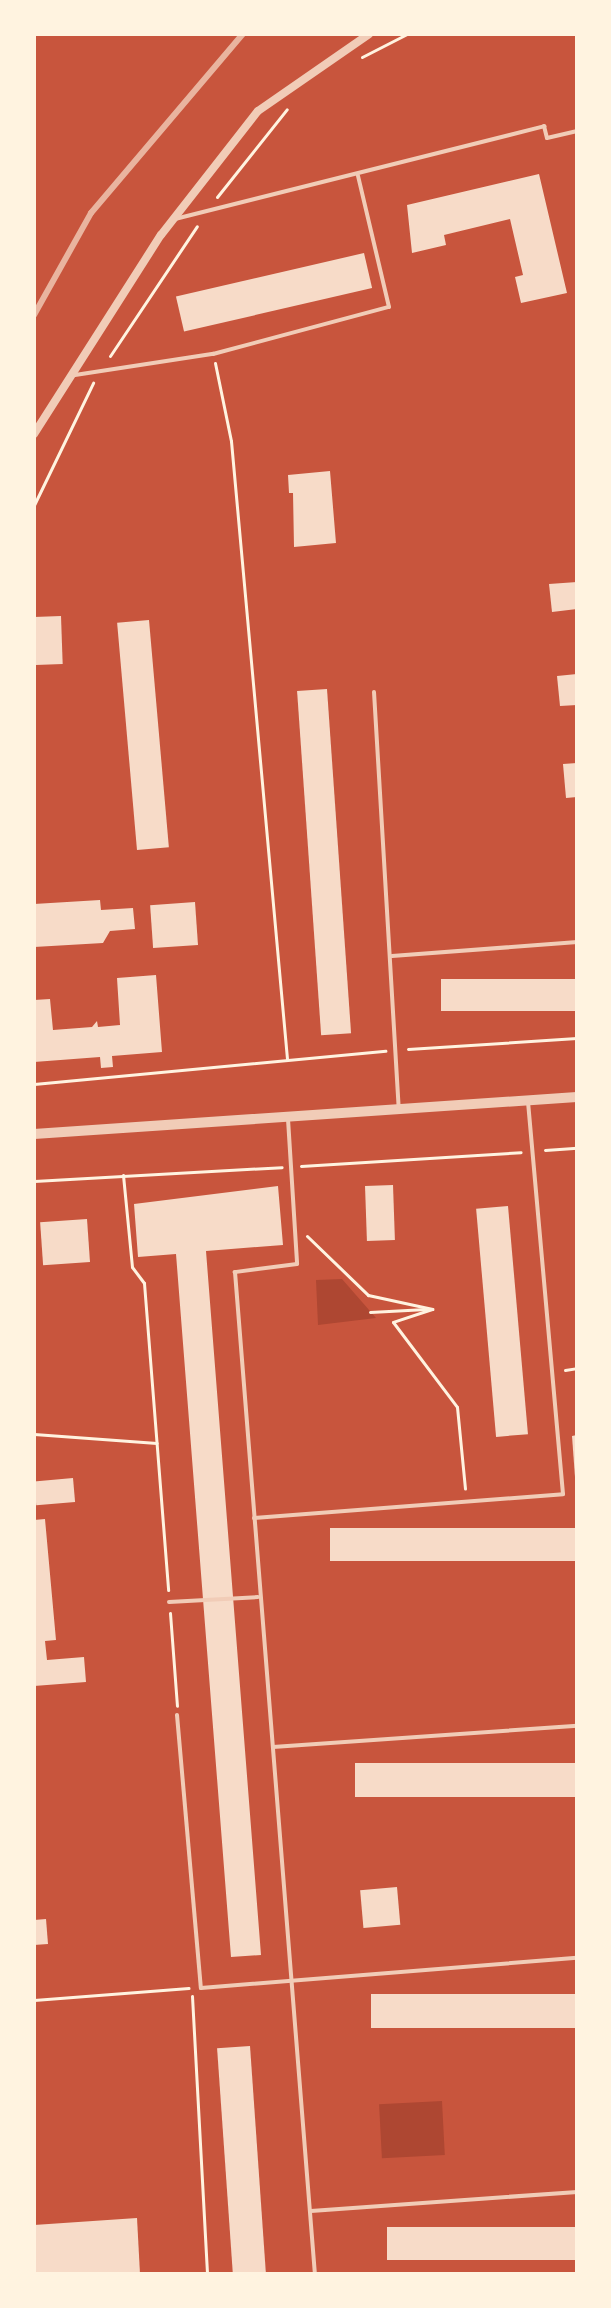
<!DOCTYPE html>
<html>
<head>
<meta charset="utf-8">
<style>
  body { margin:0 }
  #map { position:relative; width:611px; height:2308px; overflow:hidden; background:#c8553d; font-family:"Roboto Condensed",sans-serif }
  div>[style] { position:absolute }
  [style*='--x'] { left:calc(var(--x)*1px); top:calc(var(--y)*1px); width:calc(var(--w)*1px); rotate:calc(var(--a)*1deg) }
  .green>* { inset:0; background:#ae4732; transform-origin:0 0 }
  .building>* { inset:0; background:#f7dbc8; transform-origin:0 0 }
  .path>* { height:3px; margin:-1.5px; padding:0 1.5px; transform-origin:1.5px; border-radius:1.5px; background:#fff3e0 }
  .service>* { height:4px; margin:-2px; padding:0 2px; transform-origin:2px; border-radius:2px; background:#f1ccb7 }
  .minor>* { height:8px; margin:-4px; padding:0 4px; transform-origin:4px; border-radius:4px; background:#f1ccb7 }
  .tertiary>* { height:10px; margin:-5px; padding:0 5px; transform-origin:5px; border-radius:5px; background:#f1ccb7 }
  .rail>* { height:6px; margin:-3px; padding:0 3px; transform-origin:3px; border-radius:3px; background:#e9b49f }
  span { translate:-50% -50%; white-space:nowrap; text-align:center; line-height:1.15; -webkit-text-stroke:8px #fff3e0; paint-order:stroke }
  .frame { position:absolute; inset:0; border:36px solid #fff3e0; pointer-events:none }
</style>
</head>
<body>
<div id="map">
  <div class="green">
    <i style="clip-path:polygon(342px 1279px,376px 1318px,318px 1325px,316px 1280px)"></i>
    <i style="left:442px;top:2101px;width:54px;height:63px;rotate:87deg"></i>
  </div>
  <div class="building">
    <i style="clip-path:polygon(539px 174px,567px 293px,521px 303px,515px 277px,523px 275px,510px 219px,444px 235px,446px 245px,412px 253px,407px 205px)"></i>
    <i style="left:364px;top:253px;width:36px;height:193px;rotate:77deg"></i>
    <i style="clip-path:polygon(330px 471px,336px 543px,294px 547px,293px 493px,289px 493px,288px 475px)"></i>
    <i style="clip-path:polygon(577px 582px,577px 609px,552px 612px,549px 584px)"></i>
    <i style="left:61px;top:616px;width:48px;height:27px;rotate:88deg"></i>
    <i style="left:149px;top:620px;width:228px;height:32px;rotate:85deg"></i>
    <i style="clip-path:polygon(577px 674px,577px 705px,560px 706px,557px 676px)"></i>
    <i style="left:327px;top:689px;width:345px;height:30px;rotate:86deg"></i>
    <i style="clip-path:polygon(577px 763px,577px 797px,566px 798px,563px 764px)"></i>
    <i style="clip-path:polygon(100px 900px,101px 910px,133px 908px,135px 929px,110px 931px,103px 943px,34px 947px,34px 904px)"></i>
    <i style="left:195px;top:902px;width:43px;height:45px;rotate:86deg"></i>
    <i style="clip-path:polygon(156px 975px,162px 1052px,112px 1056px,113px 1067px,101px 1068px,100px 1057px,34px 1062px,34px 1000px,50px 999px,53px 1030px,92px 1027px,97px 1021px,98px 1027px,120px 1025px,117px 978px)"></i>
    <i style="left:577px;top:979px;width:32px;height:136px;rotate:90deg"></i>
    <i style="left:393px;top:1185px;width:55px;height:28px;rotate:88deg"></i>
    <i style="clip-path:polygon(278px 1186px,283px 1245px,206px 1251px,261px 1955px,231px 1957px,176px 1254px,138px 1257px,134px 1204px)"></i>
    <i style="left:508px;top:1206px;width:229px;height:32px;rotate:85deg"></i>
    <i style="left:87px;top:1219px;width:43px;height:47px;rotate:86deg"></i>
    <i style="clip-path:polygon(577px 1435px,577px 1476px,575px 1477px,572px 1436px)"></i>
    <i style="left:73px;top:1478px;width:24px;height:39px;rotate:85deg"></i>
    <i style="clip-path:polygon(45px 1519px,56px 1640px,45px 1641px,47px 1660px,84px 1657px,86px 1682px,34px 1686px,34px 1520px)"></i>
    <i style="left:577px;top:1528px;width:33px;height:247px;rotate:90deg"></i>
    <i style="left:577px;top:1763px;width:34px;height:222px;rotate:90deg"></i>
    <i style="left:397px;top:1887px;width:38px;height:37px;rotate:85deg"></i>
    <i style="clip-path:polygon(46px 1919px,48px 1944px,34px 1945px,34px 1920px)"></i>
    <i style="left:577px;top:1994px;width:34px;height:206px;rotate:90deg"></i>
    <i style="left:250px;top:2046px;width:229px;height:33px;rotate:86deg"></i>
    <i style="clip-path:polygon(137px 2218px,140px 2274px,34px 2274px,34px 2225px)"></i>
    <i style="left:577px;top:2227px;width:33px;height:190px;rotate:90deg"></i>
  </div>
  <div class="path">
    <i style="--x:362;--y:57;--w:51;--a:-27.1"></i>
    <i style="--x:217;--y:197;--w:112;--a:-51.5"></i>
    <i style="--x:110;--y:356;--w:156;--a:-56.2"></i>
    <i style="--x:215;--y:363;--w:80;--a:78.4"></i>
    <i style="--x:231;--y:441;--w:621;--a:84.82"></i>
    <i style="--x:34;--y:505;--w:136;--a:-64.2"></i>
    <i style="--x:408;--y:1049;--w:169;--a:-3.7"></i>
    <i style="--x:34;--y:1084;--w:353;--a:-5.4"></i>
    <i style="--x:545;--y:1150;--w:32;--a:-4"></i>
    <i style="--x:301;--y:1166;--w:220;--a:-3.6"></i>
    <i style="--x:123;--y:1175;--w:92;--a:84.4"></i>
    <i style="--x:132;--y:1267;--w:20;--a:53"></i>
    <i style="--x:144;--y:1283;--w:308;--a:85.5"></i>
    <i style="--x:34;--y:1181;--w:248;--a:-3.2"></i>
    <i style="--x:307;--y:1236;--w:85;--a:44"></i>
    <i style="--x:368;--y:1295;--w:66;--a:12.3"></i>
    <i style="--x:432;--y:1309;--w:41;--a:161.6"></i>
    <i style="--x:393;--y:1322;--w:106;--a:53"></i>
    <i style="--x:457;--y:1407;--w:82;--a:84.4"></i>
    <i style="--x:370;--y:1312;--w:56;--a:-3.1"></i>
    <i style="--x:565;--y:1370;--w:12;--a:-9"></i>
    <i style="--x:34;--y:1434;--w:123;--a:4.2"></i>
    <i style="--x:170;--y:1613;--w:93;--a:85.7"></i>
    <i style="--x:192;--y:1996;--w:278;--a:86.9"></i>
    <i style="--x:34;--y:2000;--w:155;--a:-4.4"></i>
  </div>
  <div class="service">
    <i style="--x:175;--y:219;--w:381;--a:-14.1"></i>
    <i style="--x:544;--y:126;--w:12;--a:76"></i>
    <i style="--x:547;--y:138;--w:31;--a:-13"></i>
    <i style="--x:75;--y:375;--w:140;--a:-8.7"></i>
    <i style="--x:213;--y:354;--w:182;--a:-15"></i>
    <i style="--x:389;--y:307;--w:135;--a:-103.3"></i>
    <i style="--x:374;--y:692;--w:417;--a:86.6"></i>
    <i style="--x:392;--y:956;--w:186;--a:-4.3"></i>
    <i style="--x:288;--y:1119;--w:145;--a:86.4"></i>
    <i style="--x:297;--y:1264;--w:63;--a:172.6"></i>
    <i style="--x:235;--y:1272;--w:1005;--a:85.44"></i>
    <i style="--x:254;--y:1518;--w:310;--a:-4.4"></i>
    <i style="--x:563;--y:1494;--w:392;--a:-95.1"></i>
    <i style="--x:169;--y:1602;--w:89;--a:-3.2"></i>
    <i style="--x:177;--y:1715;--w:274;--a:85"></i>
    <i style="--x:201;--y:1988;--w:377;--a:-4.6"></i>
    <i style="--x:273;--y:1747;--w:305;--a:-4"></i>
    <i style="--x:311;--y:2211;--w:267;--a:-4.1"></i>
  </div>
  <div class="minor">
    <i style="--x:34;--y:434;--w:236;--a:-57.5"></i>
    <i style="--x:161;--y:235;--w:157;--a:-52"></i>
    <i style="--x:258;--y:111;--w:135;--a:-34.7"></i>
  </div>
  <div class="tertiary">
    <i style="--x:34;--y:1134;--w:544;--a:-3.9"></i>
  </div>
  <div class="rail">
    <i style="--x:34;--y:315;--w:117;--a:-60.8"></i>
    <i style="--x:91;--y:213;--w:235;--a:-49.7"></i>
  </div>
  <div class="frame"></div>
</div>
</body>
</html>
